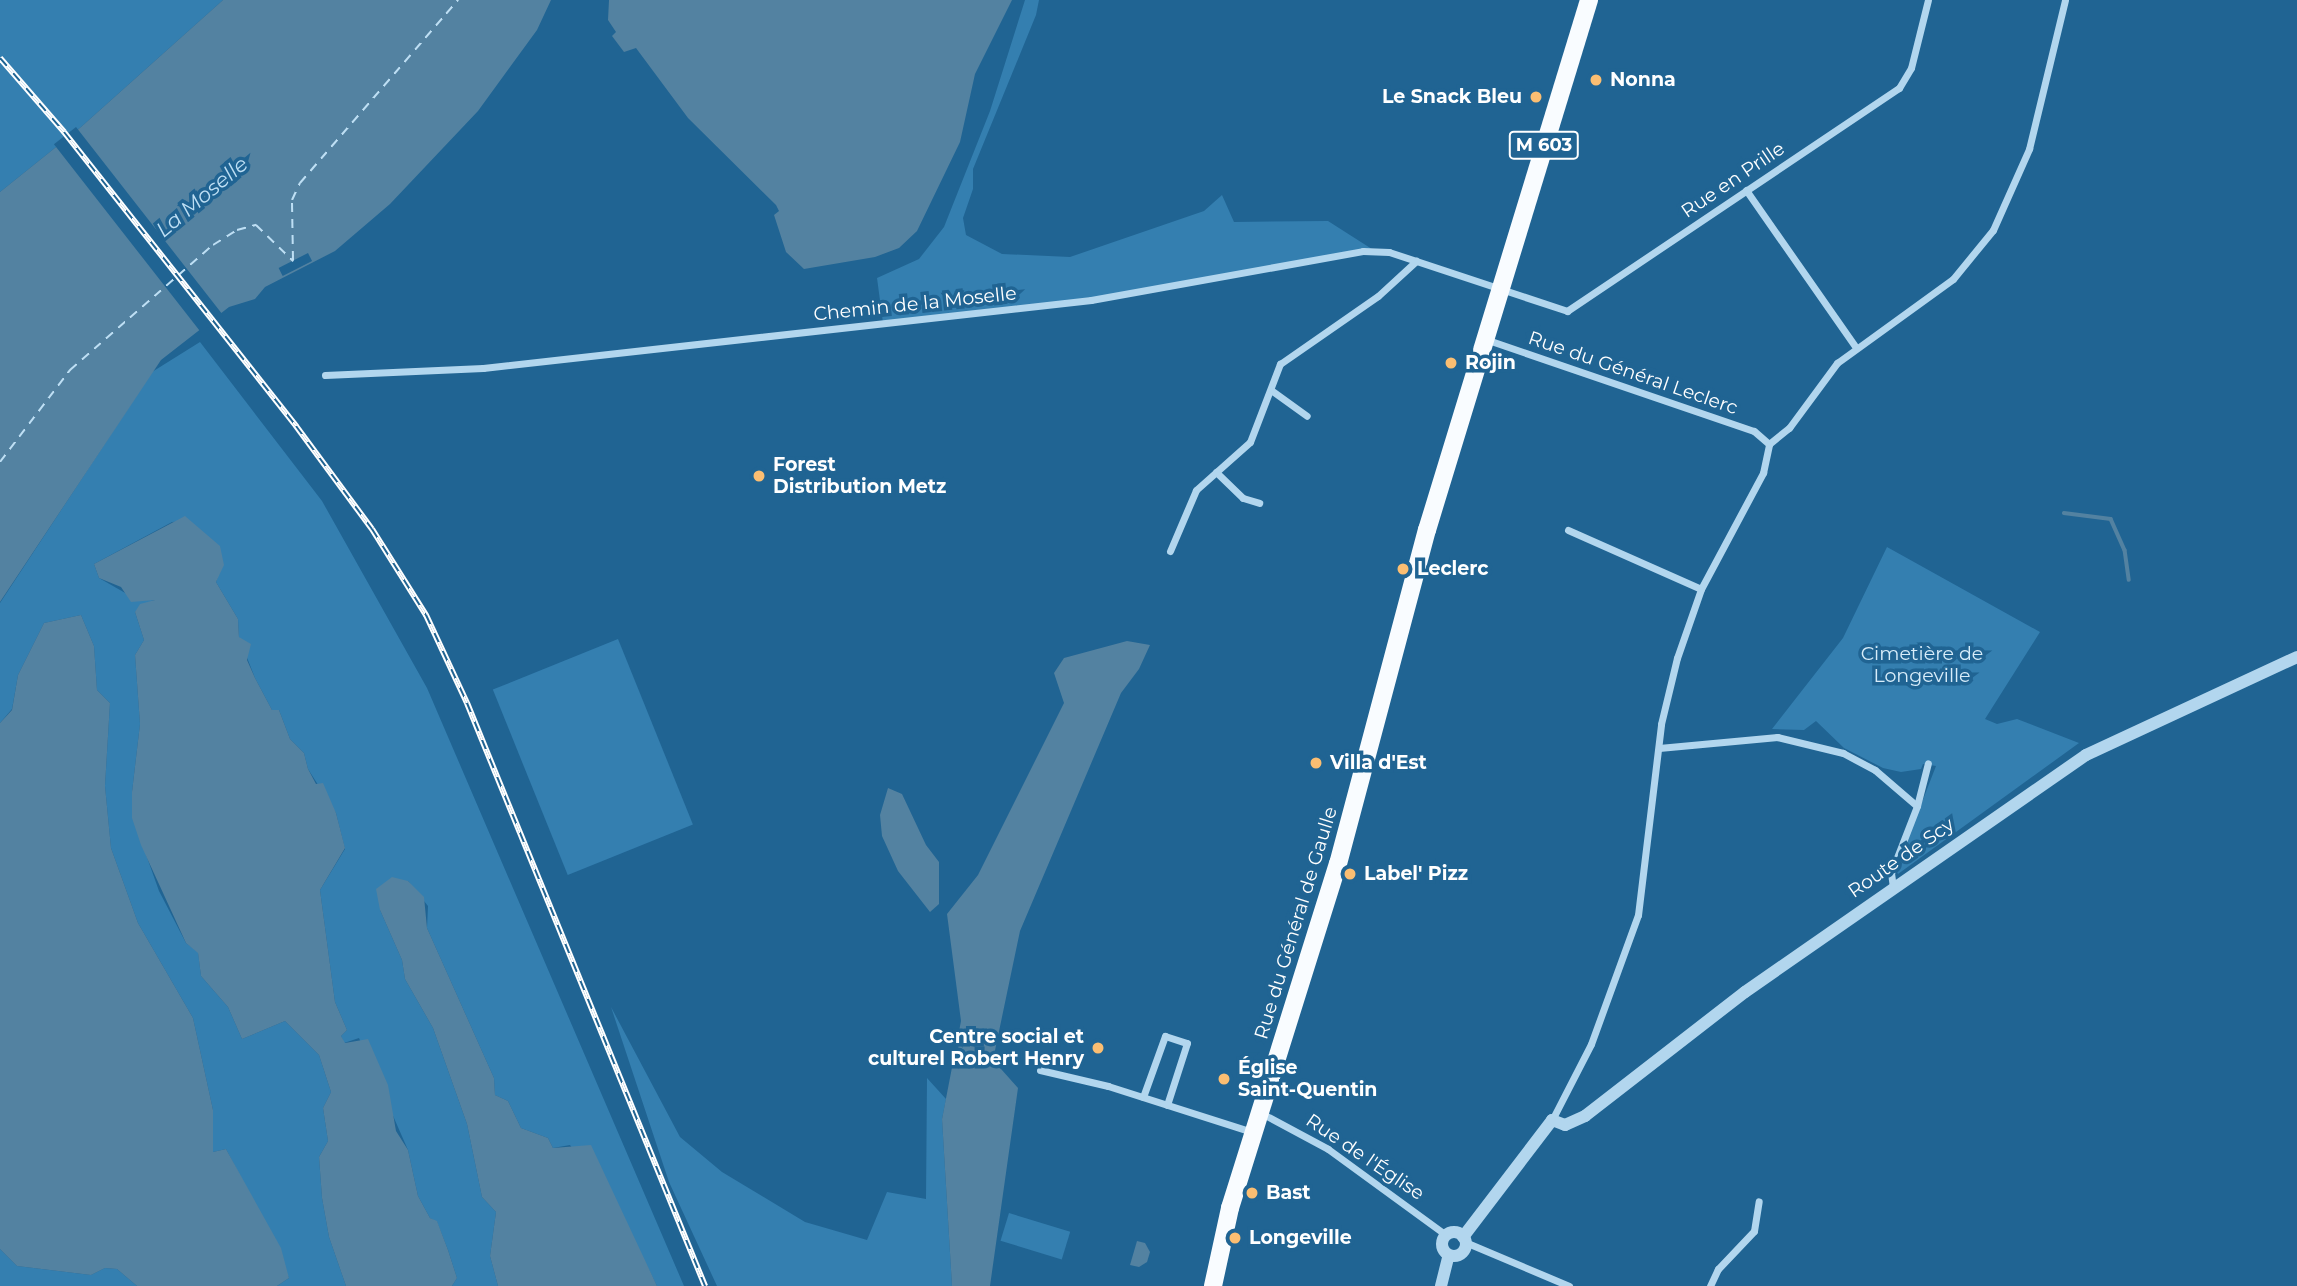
<!DOCTYPE html>
<html>
<head>
<meta charset="utf-8">
<style>
  body { margin:0 }
  #map { position:relative; width:2297px; height:1286px; overflow:hidden; background:#206493; font-family:Montserrat,sans-serif }
  div>[style] { position:absolute }
  [style*='--x'] { left:calc(var(--x)*1px); top:calc(var(--y)*1px); width:calc(var(--w)*1px); rotate:calc(var(--a)*1deg) }
  .green>* { inset:0; background:#347fb0; transform-origin:0 0 }
  .water>* { inset:0; background:#5382a1 }
  .pier>* { inset:0; background:#206493; transform-origin:0 0 }
  .stream>* { height:3.5px; margin:-1.75px; padding:0 1.75px; transform-origin:1.75px; border-radius:1.75px; background:#5382a1 }
  .ferry>* { height:2px; margin-top:-1px; transform-origin:0; background:repeating-linear-gradient(90deg,#bedff4 0 9px,transparent 0 16px) }
  .minor>* { height:7px; margin:-3.5px; padding:0 3.5px; transform-origin:3.5px; border-radius:3.5px; background:#b2d6ee }
  .tertiary>* { height:12px; margin:-6px; padding:0 6px; transform-origin:6px; border-radius:6px; background:#b2d6ee }
  .tertiary>.ring { margin:-6px; padding:0; box-sizing:content-box; background:none; border:12px solid #b2d6ee; border-radius:50% }
  .primary>* { height:18px; margin:-9px; padding:0 9px; transform-origin:9px; border-radius:9px; background:#f9fcff }
  .rail>* { height:6px; margin-top:-3px; transform-origin:0; background:repeating-linear-gradient(90deg,#206493 0 10px,#fff 0 20px); box-sizing:border-box; border-block:2px solid #fff }
  .dots>* { width:19px; height:19px; translate:-50% -50%; box-sizing:border-box; border:4px solid #206493; border-radius:50% }
  span { translate:-50% -50%; white-space:nowrap; text-align:center; line-height:1.15; -webkit-text-stroke:7px #206493; paint-order:stroke }
  .shield-label span { padding:2px 5px; background:#206493; border:2px solid; border-radius:5px; -webkit-text-stroke-width:0 }
  .shield-label { font-size:18px; color:#fff; font-weight:700 }
  .poi-label { font-size:19px; color:#fff; font-weight:700 }
  .left { translate:0 -50%; text-align:left }
  .right { translate:-100% -50%; text-align:right }
  .street-label { font-size:19px; color:#fff }
  .park-label { font-size:19px; color:#d8edfa }
  .water-label { font-size:21px; color:#bedff4; font-style:italic }
</style>
</head>
<body>
<div id="map">
  <div class="green">
    <i style="clip-path:polygon(0 0,223px 0,81px 127px,0 192px)"></i>
    <i style="clip-path:polygon(1025px 0,1039px 0,1036px 15px,973px 169px,973px 189px,963px 218px,966px 235px,1002px 254px,1070px 257px,1204px 211px,1222px 195px,1234px 222px,1328px 221px,1375px 251px,1091px 300px,883px 323px,877px 278px,919px 259px,944px 227px,990px 111px)"></i>
    <i style="clip-path:polygon(200px 342px,322px 501px,427px 688px,684px 1286px,657px 1286px,634px 1240px,570px 1145px,553px 1148px,548px 1138px,521px 1128px,508px 1101px,495px 1095px,494px 1078px,427px 928px,428px 906px,408px 881px,380px 910px,402px 960px,405px 979px,433px 1028px,467px 1124px,482px 1197px,496px 1212px,490px 1256px,498px 1286px,452px 1286px,457px 1278px,448px 1250px,437px 1222px,430px 1218px,418px 1196px,408px 1150px,359px 1038px,344px 1043px,341px 1036px,347px 1030px,335px 1002px,320px 890px,345px 849px,336px 813px,308px 769px,304px 753px,290px 739px,279px 710px,272px 710px,255px 678px,239px 637px,238px 619px,216px 582px,219px 573px,212px 542px,187px 521px,172px 522px,94px 564px,99px 578px,127px 594px,155px 601px,135px 612px,144px 640px,135px 655px,140px 724px,132px 792px,133px 818px,159px 891px,186px 943px,198px 952px,201px 976px,228px 1007px,242px 1039px,285px 1021px,319px 1055px,331px 1092px,323px 1108px,328px 1141px,319px 1157px,322px 1198px,329px 1237px,346px 1286px,277px 1286px,289px 1278px,265px 1223px,226px 1149px,213px 1152px,213px 1110px,193px 1018px,138px 923px,111px 848px,105px 786px,110px 703px,97px 690px,94px 646px,81px 615px,44px 623px,18px 675px,12px 709px,0 723px,0 603px,152px 372px)"></i>
    <i style="clip-path:polygon(1887px 547px,2040px 632px,1985px 719px,1997px 724px,2017px 719px,2079px 743px,1898px 874px,1896px 869px,1936px 766px,1923px 764px,1921px 769px,1901px 772px,1883px 768px,1844px 748px,1816px 721px,1804px 730px,1772px 729px,1843px 638px)"></i>
    <i style="left:618px;top:639px;width:200px;height:135px;rotate:68deg"></i>
    <i style="clip-path:polygon(611px 1007px,680px 1137px,722px 1172px,805px 1222px,867px 1240px,887px 1192px,926px 1199px,927px 1078px,946px 1099px,942px 1119px,952px 1286px,717px 1286px,669px 1182px)"></i>
    <i style="left:1009px;top:1213px;width:64px;height:29px;rotate:17deg"></i>
    <i style="clip-path:polygon(0 1249px,17px 1266px,91px 1275px,105px 1268px,117px 1269px,137px 1286px,0 1286px)"></i>
  </div>
  <div class="water">
    <i style="clip-path:polygon(223px 0,551px 0,537px 30px,478px 111px,390px 204px,335px 251px,265px 287px,255px 299px,229px 307px,161px 360px,0 602px,0 192px,81px 127px)"></i>
    <i style="clip-path:polygon(609px 0,1012px 0,975px 74px,960px 142px,917px 231px,899px 248px,875px 257px,804px 269px,786px 252px,774px 215px,779px 211px,776px 205px,688px 118px,636px 48px,624px 52px,612px 36px,616px 32px,608px 20px)"></i>
    <i style="clip-path:polygon(185px 516px,220px 546px,224px 565px,216px 582px,238px 619px,239px 637px,251px 644px,247px 660px,255px 678px,272px 710px,279px 710px,290px 739px,304px 753px,308px 769px,316px 784px,323px 783px,336px 813px,345px 848px,320px 890px,335px 1002px,347px 1030px,341px 1036px,345px 1043px,368px 1039px,388px 1085px,396px 1131px,408px 1150px,418px 1196px,430px 1218px,437px 1221px,448px 1250px,457px 1278px,452px 1286px,346px 1286px,329px 1237px,322px 1198px,319px 1157px,328px 1141px,323px 1108px,331px 1092px,319px 1055px,285px 1021px,242px 1039px,228px 1007px,201px 976px,198px 953px,186px 943px,141px 845px,132px 818px,132px 792px,140px 724px,135px 655px,144px 640px,135px 612px,140px 604px,155px 600px,131px 602px,121px 587px,99px 578px,94px 564px)"></i>
    <i style="clip-path:polygon(81px 615px,94px 646px,97px 690px,110px 703px,105px 786px,111px 848px,138px 923px,193px 1018px,213px 1110px,213px 1152px,226px 1149px,281px 1248px,289px 1278px,277px 1286px,137px 1286px,117px 1269px,105px 1268px,91px 1275px,17px 1266px,0 1249px,0 723px,12px 710px,18px 675px,44px 623px)"></i>
    <i style="clip-path:polygon(1127px 641px,1150px 645px,1139px 669px,1121px 693px,1020px 931px,993px 1060px,1018px 1088px,990px 1286px,952px 1286px,942px 1119px,961px 1021px,947px 914px,978px 875px,1064px 703px,1054px 673px,1064px 658px)"></i>
    <i style="clip-path:polygon(888px 788px,902px 794px,926px 845px,939px 862px,939px 904px,930px 912px,898px 871px,882px 836px,880px 815px)"></i>
    <i style="clip-path:polygon(392px 877px,408px 881px,424px 897px,427px 928px,494px 1078px,495px 1095px,508px 1101px,521px 1128px,548px 1138px,553px 1148px,591px 1145px,657px 1286px,498px 1286px,490px 1256px,496px 1212px,482px 1197px,467px 1124px,433px 1028px,405px 979px,402px 960px,380px 910px,376px 889px)"></i>
    <i style="clip-path:polygon(1137px 1241px,1145px 1243px,1150px 1252px,1147px 1262px,1139px 1267px,1130px 1265px)"></i>
  </div>
  <div class="pier">
    <i style="left:76px;top:127px;width:239px;height:28px;rotate:52deg"></i>
    <i style="left:308px;top:253px;width:9px;height:33px;rotate:63deg"></i>
  </div>
  <div class="stream">
    <i style="--x:2064;--y:513;--w:47;--a:7.3"></i>
    <i style="--x:2111;--y:519;--w:34;--a:66"></i>
    <i style="--x:2125;--y:550;--w:30;--a:82"></i>
  </div>
  <div class="ferry">
    <i style="--x:293;--y:260;--w:60;--a:-91"></i>
    <i style="--x:292;--y:200;--w:19;--a:-65"></i>
    <i style="--x:300;--y:183;--w:242;--a:-49.2"></i>
    <i style="--x:0;--y:462;--w:116;--a:-52.7"></i>
    <i style="--x:70;--y:370;--w:190;--a:-41.2"></i>
    <i style="--x:213;--y:245;--w:28;--a:-32"></i>
    <i style="--x:237;--y:230;--w:20;--a:-15"></i>
    <i style="--x:256;--y:225;--w:52;--a:44.2"></i>
  </div>
  <div class="minor">
    <i style="--x:1746;--y:190;--w:190;--a:55.1"></i>
    <i style="--x:1485;--y:339;--w:284;--a:18.9"></i>
    <i style="--x:1754;--y:431;--w:20;--a:41"></i>
    <i style="--x:325;--y:375;--w:158;--a:-2.5"></i>
    <i style="--x:483;--y:368;--w:612;--a:-6.38"></i>
    <i style="--x:1091;--y:300;--w:276;--a:-10.2"></i>
    <i style="--x:1363;--y:251;--w:26;--a:2"></i>
    <i style="--x:1389;--y:252;--w:188;--a:18.3"></i>
    <i style="--x:1567;--y:311;--w:400;--a:-33.9"></i>
    <i style="--x:1899;--y:88;--w:23;--a:-59"></i>
    <i style="--x:1911;--y:68;--w:70;--a:-76"></i>
    <i style="--x:1271;--y:390;--w:44;--a:35.8"></i>
    <i style="--x:1216;--y:472;--w:37;--a:44"></i>
    <i style="--x:1243;--y:498;--w:17;--a:17"></i>
    <i style="--x:1568;--y:530;--w:145;--a:23.9"></i>
    <i style="--x:1170;--y:551;--w:66;--a:-66.9"></i>
    <i style="--x:1196;--y:490;--w:72;--a:-41.6"></i>
    <i style="--x:1250;--y:442;--w:84;--a:-69"></i>
    <i style="--x:1280;--y:364;--w:119;--a:-34.8"></i>
    <i style="--x:1378;--y:296;--w:52;--a:-42.6"></i>
    <i style="--x:1659;--y:748;--w:119;--a:-5.3"></i>
    <i style="--x:1777;--y:737;--w:68;--a:13.6"></i>
    <i style="--x:1843;--y:753;--w:36;--a:28"></i>
    <i style="--x:1875;--y:770;--w:55;--a:40.6"></i>
    <i style="--x:1917;--y:806;--w:72;--a:111.2"></i>
    <i style="--x:1891;--y:873;--w:14;--a:82"></i>
    <i style="--x:1917;--y:806;--w:44;--a:-75.7"></i>
    <i style="--x:1040;--y:1070;--w:70;--a:13.2"></i>
    <i style="--x:1108;--y:1086;--w:151;--a:17.7"></i>
    <i style="--x:1143;--y:1097;--w:65;--a:-70.2"></i>
    <i style="--x:1165;--y:1036;--w:23;--a:18"></i>
    <i style="--x:1187;--y:1043;--w:65;--a:107.9"></i>
    <i style="--x:1261;--y:1113;--w:76;--a:28.2"></i>
    <i style="--x:1328;--y:1149;--w:146;--a:36.1"></i>
    <i style="--x:1552;--y:1120;--w:85;--a:-62.8"></i>
    <i style="--x:1591;--y:1044;--w:137;--a:-70"></i>
    <i style="--x:1638;--y:915;--w:192;--a:-83.1"></i>
    <i style="--x:1661;--y:724;--w:68;--a:-76.4"></i>
    <i style="--x:1677;--y:658;--w:73;--a:-70.8"></i>
    <i style="--x:1701;--y:589;--w:132;--a:-61.9"></i>
    <i style="--x:1763;--y:473;--w:30;--a:-78"></i>
    <i style="--x:1769;--y:444;--w:26;--a:-39"></i>
    <i style="--x:1789;--y:428;--w:81;--a:-53.6"></i>
    <i style="--x:1837;--y:363;--w:143;--a:-35.9"></i>
    <i style="--x:1953;--y:279;--w:63;--a:-50.8"></i>
    <i style="--x:1993;--y:230;--w:89;--a:-66"></i>
    <i style="--x:2029;--y:149;--w:153;--a:-76.4"></i>
    <i style="--x:1465;--y:1242;--w:113;--a:22.9"></i>
    <i style="--x:1710;--y:1286;--w:19;--a:-65"></i>
    <i style="--x:1718;--y:1269;--w:52;--a:-46.5"></i>
    <i style="--x:1754;--y:1231;--w:30;--a:-81"></i>
  </div>
  <div class="tertiary">
    <i class="ring" style="left:1442px;top:1232px;width:12px;height:12px"></i>
    <i style="--x:1463;--y:1237;--w:147;--a:-52.7"></i>
    <i style="--x:1552;--y:1120;--w:14;--a:21"></i>
    <i style="--x:1565;--y:1125;--w:22;--a:-24"></i>
    <i style="--x:1585;--y:1116;--w:202;--a:-37.8"></i>
    <i style="--x:1745;--y:992;--w:415;--a:-34.8"></i>
    <i style="--x:2086;--y:755;--w:233;--a:-24.9"></i>
    <i style="--x:1441;--y:1286;--w:32;--a:-76"></i>
  </div>
  <div class="primary">
    <i style="--x:1213;--y:1286;--w:80;--a:-77.7"></i>
    <i style="--x:1230;--y:1208;--w:361;--a:-72.6"></i>
    <i style="--x:1338;--y:864;--w:346;--a:-75.1"></i>
    <i style="--x:1427;--y:530;--w:554;--a:-73"></i>
  </div>
  <div class="rail">
    <i style="--x:0;--y:58;--w:98;--a:49.1"></i>
    <i style="--x:64;--y:132;--w:375;--a:51.7"></i>
    <i style="--x:296;--y:426;--w:128;--a:53.6"></i>
    <i style="--x:372;--y:529;--w:102;--a:57.9"></i>
    <i style="--x:426;--y:615;--w:97;--a:65"></i>
    <i style="--x:467;--y:703;--w:630;--a:67.79"></i>
  </div>
  <div class="dots">
    <i style="left:1596px;top:80px;background:#fbbe72"></i>
    <i style="left:1536px;top:97px;background:#fbbe72"></i>
    <i style="left:1451px;top:363px;background:#fbbe72"></i>
    <i style="left:759px;top:476px;background:#fbbe72"></i>
    <i style="left:1403px;top:569px;background:#fbbe72"></i>
    <i style="left:1316px;top:763px;background:#fbbe72"></i>
    <i style="left:1350px;top:874px;background:#fbbe72"></i>
    <i style="left:1098px;top:1048px;background:#fbbe72"></i>
    <i style="left:1224px;top:1079px;background:#fbbe72"></i>
    <i style="left:1252px;top:1193px;background:#fbbe72"></i>
    <i style="left:1235px;top:1238px;background:#fbbe72"></i>
  </div>
  <div class="shield-label">
    <span style="left:1544px;top:145px">M 603</span>
  </div>
  <div class="poi-label">
    <span class="left" style="left:1610px;top:80px">Nonna</span>
    <span class="right" style="left:1522px;top:97px">Le Snack Bleu</span>
    <span class="left" style="left:1465px;top:363px">Rojin</span>
    <span class="left" style="left:773px;top:476px">Forest<br>Distribution Metz</span>
    <span class="left" style="left:1417px;top:569px">Leclerc</span>
    <span class="left" style="left:1330px;top:763px">Villa d'Est</span>
    <span class="left" style="left:1364px;top:874px">Label' Pizz</span>
    <span class="right" style="left:1084px;top:1048px">Centre social et<br>culturel Robert Henry</span>
    <span class="left" style="left:1238px;top:1079px">Église<br>Saint-Quentin</span>
    <span class="left" style="left:1266px;top:1193px">Bast</span>
    <span class="left" style="left:1249px;top:1238px">Longeville</span>
  </div>
  <div class="street-label">
    <span style="left:1733px;top:180px;rotate:-34deg">Rue en Prille</span>
    <span style="left:915px;top:304px;rotate:-6deg">Chemin de la Moselle</span>
    <span style="left:1633px;top:373px;rotate:19deg">Rue du Général Leclerc</span>
    <span style="left:1901px;top:858px;rotate:-35deg">Route de Scy</span>
    <span style="left:1296px;top:923px;rotate:-73deg">Rue du Général de Gaulle</span>
    <span style="left:1365px;top:1157px;rotate:34deg">Rue de l'Église</span>
  </div>
  <div class="park-label">
    <span style="left:1922px;top:665px">Cimetière de<br>Longeville</span>
  </div>
  <div class="water-label">
    <span style="left:202px;top:197px;rotate:-40deg">La Moselle</span>
  </div>
</div>
</body>
</html>
